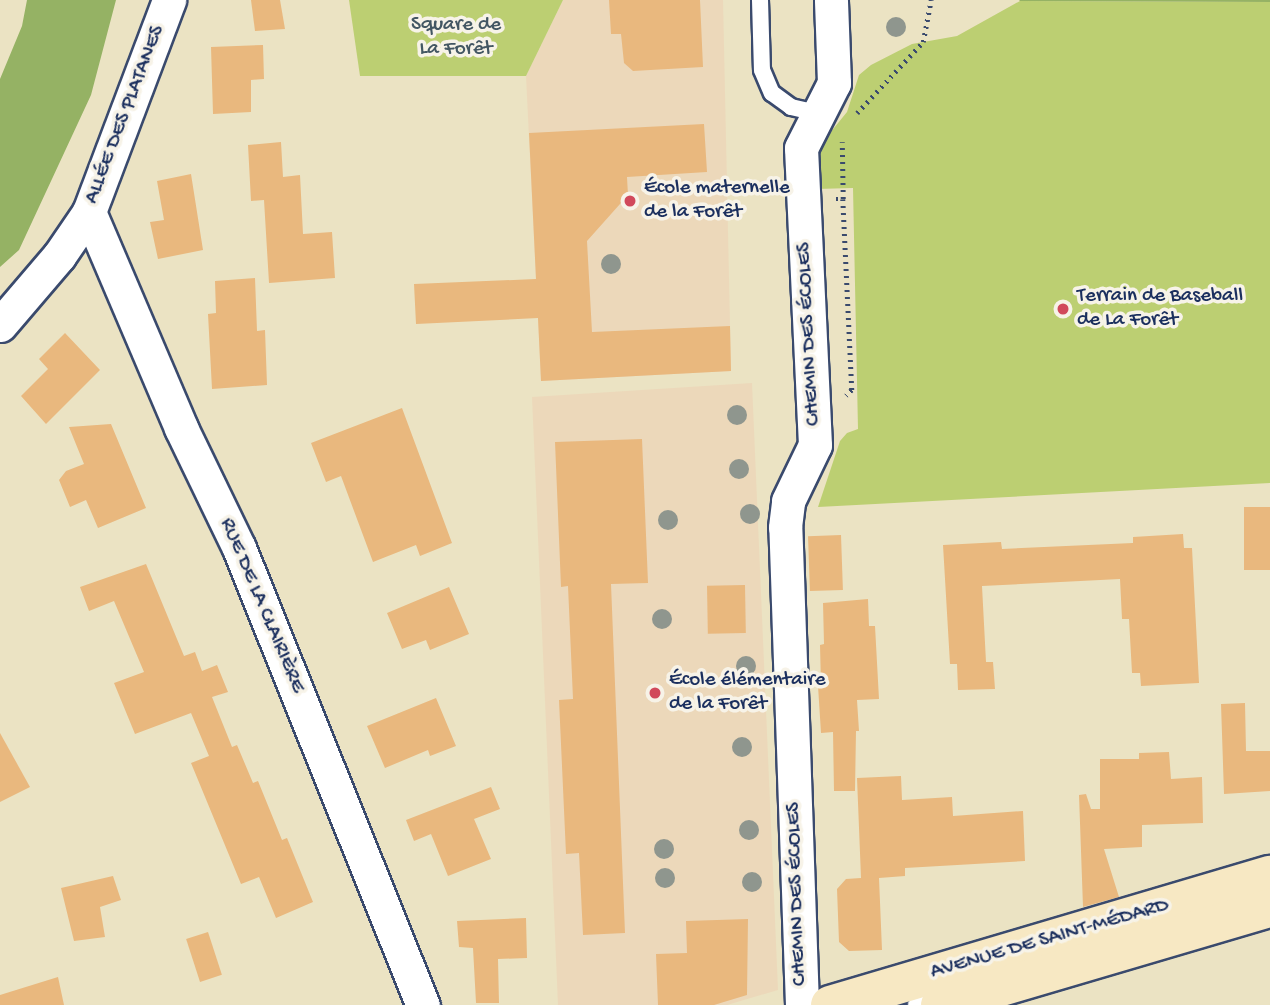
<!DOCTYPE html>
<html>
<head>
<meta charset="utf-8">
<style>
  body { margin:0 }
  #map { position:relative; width:1270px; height:1005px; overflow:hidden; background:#ebe3c3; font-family:"Gochi Hand",sans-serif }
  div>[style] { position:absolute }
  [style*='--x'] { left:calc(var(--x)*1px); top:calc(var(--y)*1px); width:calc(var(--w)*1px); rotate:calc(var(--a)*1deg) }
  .built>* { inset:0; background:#ecd8ba }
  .green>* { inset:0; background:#bccf72 }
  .forest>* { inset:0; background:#95b264 }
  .building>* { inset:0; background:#e9b87e; transform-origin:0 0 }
  .path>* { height:4.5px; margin-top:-2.25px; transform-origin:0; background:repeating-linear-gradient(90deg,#3a4a6d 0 2px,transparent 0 7px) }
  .roads { filter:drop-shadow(2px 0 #3a4a6d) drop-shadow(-2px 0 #3a4a6d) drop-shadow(0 2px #3a4a6d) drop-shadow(0 -2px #3a4a6d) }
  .service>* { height:16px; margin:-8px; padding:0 8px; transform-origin:8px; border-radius:8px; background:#fff }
  .minor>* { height:33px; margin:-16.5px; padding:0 16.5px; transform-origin:16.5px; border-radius:16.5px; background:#fff }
  .secondary>* { height:38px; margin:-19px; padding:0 19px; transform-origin:19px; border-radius:19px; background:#f7e8c3 }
  .trees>* { width:20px; height:20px; margin:-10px; border-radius:50%; background:#8f968e }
  .dots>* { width:19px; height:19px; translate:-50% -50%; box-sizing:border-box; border:4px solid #f7f3e8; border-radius:50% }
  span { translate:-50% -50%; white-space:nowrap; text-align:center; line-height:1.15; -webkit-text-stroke:7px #f7f3e8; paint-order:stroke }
  .park-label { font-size:21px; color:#435763 }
  .street-label { font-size:21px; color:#1b2f5e }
  .poi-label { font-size:21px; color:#1b2f5e }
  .left { translate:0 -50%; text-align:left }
</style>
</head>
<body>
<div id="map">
  <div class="built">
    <i style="clip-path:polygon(563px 0,723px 0,731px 371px,541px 381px,526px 76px)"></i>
    <i style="clip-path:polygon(752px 383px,778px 990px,727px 1005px,558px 1005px,532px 397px)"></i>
  </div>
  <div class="green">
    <i style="clip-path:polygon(349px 0,563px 0,526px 76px,360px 76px)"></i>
    <i style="clip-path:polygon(1020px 1px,1270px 2px,1270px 483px,818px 507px,840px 441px,847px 433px,858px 429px,853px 188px,816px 189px,818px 159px,825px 139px,847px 112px,859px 75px,871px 65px,912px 44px,957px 36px)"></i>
  </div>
  <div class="forest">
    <i style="clip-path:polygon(27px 0,116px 0,91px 95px,19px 250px,0 267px,0 79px,22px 26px)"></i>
    <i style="clip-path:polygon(1019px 0,1270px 0,1270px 2px,1020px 1px)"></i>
  </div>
  <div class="building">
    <i style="clip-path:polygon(251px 0,280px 0,285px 29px,255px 31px)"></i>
    <i style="clip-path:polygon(609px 0,700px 0,703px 67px,633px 71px,624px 63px,621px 34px,611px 34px)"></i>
    <i style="clip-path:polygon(263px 45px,264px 79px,251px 80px,251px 112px,213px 114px,211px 47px)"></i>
    <i style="clip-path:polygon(704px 124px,707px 172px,627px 177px,628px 195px,587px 241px,592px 332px,730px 326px,731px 371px,541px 381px,538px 318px,416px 324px,414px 284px,536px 279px,529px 133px)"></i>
    <i style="clip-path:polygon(281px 142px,283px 177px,300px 175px,303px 234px,332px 232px,335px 278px,269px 283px,264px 200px,251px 201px,248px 145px)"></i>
    <i style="clip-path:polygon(191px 174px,203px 250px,158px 259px,150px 222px,164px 220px,157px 181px)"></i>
    <i style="clip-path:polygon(255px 278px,257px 331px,265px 330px,267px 385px,212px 389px,208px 314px,216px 313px,215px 281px)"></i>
    <i style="clip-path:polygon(65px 333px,100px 370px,46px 424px,21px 396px,48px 369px,39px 359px)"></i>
    <i style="clip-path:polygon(402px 408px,452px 543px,420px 556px,416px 545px,373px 562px,341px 476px,326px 482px,311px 443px)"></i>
    <i style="clip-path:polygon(111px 424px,146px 508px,98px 528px,86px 500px,70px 507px,59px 480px,66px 471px,84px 464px,69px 427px)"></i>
    <i style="clip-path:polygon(642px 439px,648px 583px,611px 584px,625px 933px,583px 935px,579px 853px,566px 854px,559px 700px,573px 699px,568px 586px,561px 587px,555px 442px)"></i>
    <i style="left:1270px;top:507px;width:63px;height:26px;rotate:90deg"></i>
    <i style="clip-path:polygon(1183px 534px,1184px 548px,1192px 548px,1199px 683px,1141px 686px,1140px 673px,1132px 673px,1129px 619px,1122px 619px,1120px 579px,982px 586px,986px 662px,993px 662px,995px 689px,958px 690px,957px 664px,950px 664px,943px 545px,1001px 542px,1002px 549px,1133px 543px,1133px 537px)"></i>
    <i style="left:841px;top:535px;width:55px;height:33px;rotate:88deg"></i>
    <i style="clip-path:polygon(146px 564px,184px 656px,195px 652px,202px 671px,217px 665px,228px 692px,212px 697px,232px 747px,237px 745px,253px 783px,258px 781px,282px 840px,287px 838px,313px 902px,276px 918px,259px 877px,241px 884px,191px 763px,209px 756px,191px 713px,135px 734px,114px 683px,144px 672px,114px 601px,89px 611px,80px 587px)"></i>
    <i style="left:745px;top:585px;width:48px;height:38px;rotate:89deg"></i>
    <i style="clip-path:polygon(449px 587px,469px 634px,430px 650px,426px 640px,402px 649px,387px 613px)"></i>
    <i style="clip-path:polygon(868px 599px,869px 626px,875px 626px,879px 699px,857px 700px,859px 731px,856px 731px,855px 791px,834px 791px,833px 732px,821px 733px,818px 686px,821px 686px,820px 645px,824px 644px,823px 603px)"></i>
    <i style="clip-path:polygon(436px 698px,456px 746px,430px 756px,428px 750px,385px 768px,367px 726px)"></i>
    <i style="clip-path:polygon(1245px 703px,1246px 751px,1270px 751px,1270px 791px,1224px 794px,1221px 704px)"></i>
    <i style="clip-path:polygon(0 733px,30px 787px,0 802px)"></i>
    <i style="clip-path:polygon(1169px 752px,1171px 779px,1202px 777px,1203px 823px,1142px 825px,1142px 847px,1104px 849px,1119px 897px,1083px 907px,1079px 795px,1086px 794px,1091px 809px,1100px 809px,1100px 759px,1139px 759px,1139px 753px)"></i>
    <i style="clip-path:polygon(901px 776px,902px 800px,952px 797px,953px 816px,1023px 811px,1025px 861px,905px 868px,905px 876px,879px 878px,882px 950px,849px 951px,839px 942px,837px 889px,846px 879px,861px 878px,857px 778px)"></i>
    <i style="clip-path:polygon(491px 787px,500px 809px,474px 819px,491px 859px,448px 876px,431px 834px,414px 841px,406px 820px)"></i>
    <i style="clip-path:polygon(113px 876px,121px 900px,100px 907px,105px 937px,74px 941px,61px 888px)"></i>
    <i style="clip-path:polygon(526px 918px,527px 958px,498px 959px,499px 1003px,476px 1003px,473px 948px,459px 947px,457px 921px)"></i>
    <i style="clip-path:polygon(748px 919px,747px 995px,714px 1005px,658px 1005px,656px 954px,687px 953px,686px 921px)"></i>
    <i style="left:208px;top:932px;width:45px;height:23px;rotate:72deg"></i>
    <i style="clip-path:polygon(58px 977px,64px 1005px,0 1005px,0 995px)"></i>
  </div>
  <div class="path">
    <i style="--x:857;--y:113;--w:97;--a:-47.1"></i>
    <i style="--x:923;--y:42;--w:43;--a:-79.2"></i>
    <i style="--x:836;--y:199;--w:7;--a:0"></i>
    <i style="--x:843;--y:199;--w:57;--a:-91"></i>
    <i style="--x:843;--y:199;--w:191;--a:87.3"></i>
    <i style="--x:852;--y:390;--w:8;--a:135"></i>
  </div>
  <div class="roads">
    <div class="service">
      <i style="--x:760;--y:0;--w:70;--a:88.4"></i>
      <i style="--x:762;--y:70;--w:25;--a:67"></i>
      <i style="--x:772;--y:93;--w:24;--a:36"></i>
      <i style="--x:791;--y:107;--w:27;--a:13"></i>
      <i style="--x:916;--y:1005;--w:26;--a:-28"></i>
    </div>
    <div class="minor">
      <i style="--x:89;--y:212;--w:235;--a:66.9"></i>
      <i style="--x:181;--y:428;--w:133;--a:64.2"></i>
      <i style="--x:239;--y:548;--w:493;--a:68.1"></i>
      <i style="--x:0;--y:325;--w:91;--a:-49.5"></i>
      <i style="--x:59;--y:256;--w:53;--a:-55.7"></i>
      <i style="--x:89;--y:212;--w:227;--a:-69.3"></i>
      <i style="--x:802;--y:1005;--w:478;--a:-92"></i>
      <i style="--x:785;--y:527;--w:26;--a:-83"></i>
      <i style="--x:788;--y:501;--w:62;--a:-64.3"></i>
      <i style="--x:815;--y:445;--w:297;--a:-92.7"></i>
      <i style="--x:801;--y:148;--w:73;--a:-63.1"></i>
      <i style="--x:834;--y:83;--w:83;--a:-92.1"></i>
    </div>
    <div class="secondary">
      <i style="--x:830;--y:1005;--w:459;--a:-16.5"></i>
      <i style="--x:940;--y:1005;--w:344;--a:-16.4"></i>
    </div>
  </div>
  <div class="trees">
    <i style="left:896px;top:27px"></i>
    <i style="left:611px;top:264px"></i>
    <i style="left:737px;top:415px"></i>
    <i style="left:739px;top:469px"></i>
    <i style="left:750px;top:514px"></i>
    <i style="left:668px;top:520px"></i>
    <i style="left:662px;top:619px"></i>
    <i style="left:746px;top:666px"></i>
    <i style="left:742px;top:747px"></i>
    <i style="left:749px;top:830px"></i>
    <i style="left:664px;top:849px"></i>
    <i style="left:665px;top:878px"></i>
    <i style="left:752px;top:882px"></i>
  </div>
  <div class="dots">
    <i style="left:630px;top:201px;background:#d1495b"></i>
    <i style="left:1063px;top:309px;background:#d1495b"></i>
    <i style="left:655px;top:693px;background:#d1495b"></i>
  </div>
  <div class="park-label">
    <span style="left:456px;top:38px">Square de<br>La Forêt</span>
  </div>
  <div class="street-label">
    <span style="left:126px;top:115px;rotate:-69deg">ALLÉE DES PLATANES</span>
    <span style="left:810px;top:334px;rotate:-93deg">CHEMIN DES ÉCOLES</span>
    <span style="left:261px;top:606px;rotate:67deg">RUE DE LA CLAIRIÈRE</span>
    <span style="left:798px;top:894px;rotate:-92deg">CHEMIN DES ÉCOLES</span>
    <span style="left:1050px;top:940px;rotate:-16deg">AVENUE DE SAINT-MÉDARD</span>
  </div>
  <div class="poi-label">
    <span class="left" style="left:644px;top:201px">École maternelle<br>de la Forêt</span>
    <span class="left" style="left:1077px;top:309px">Terrain de Baseball<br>de La Forêt</span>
    <span class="left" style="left:669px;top:693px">École élémentaire<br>de la Forêt</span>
  </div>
</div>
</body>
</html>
